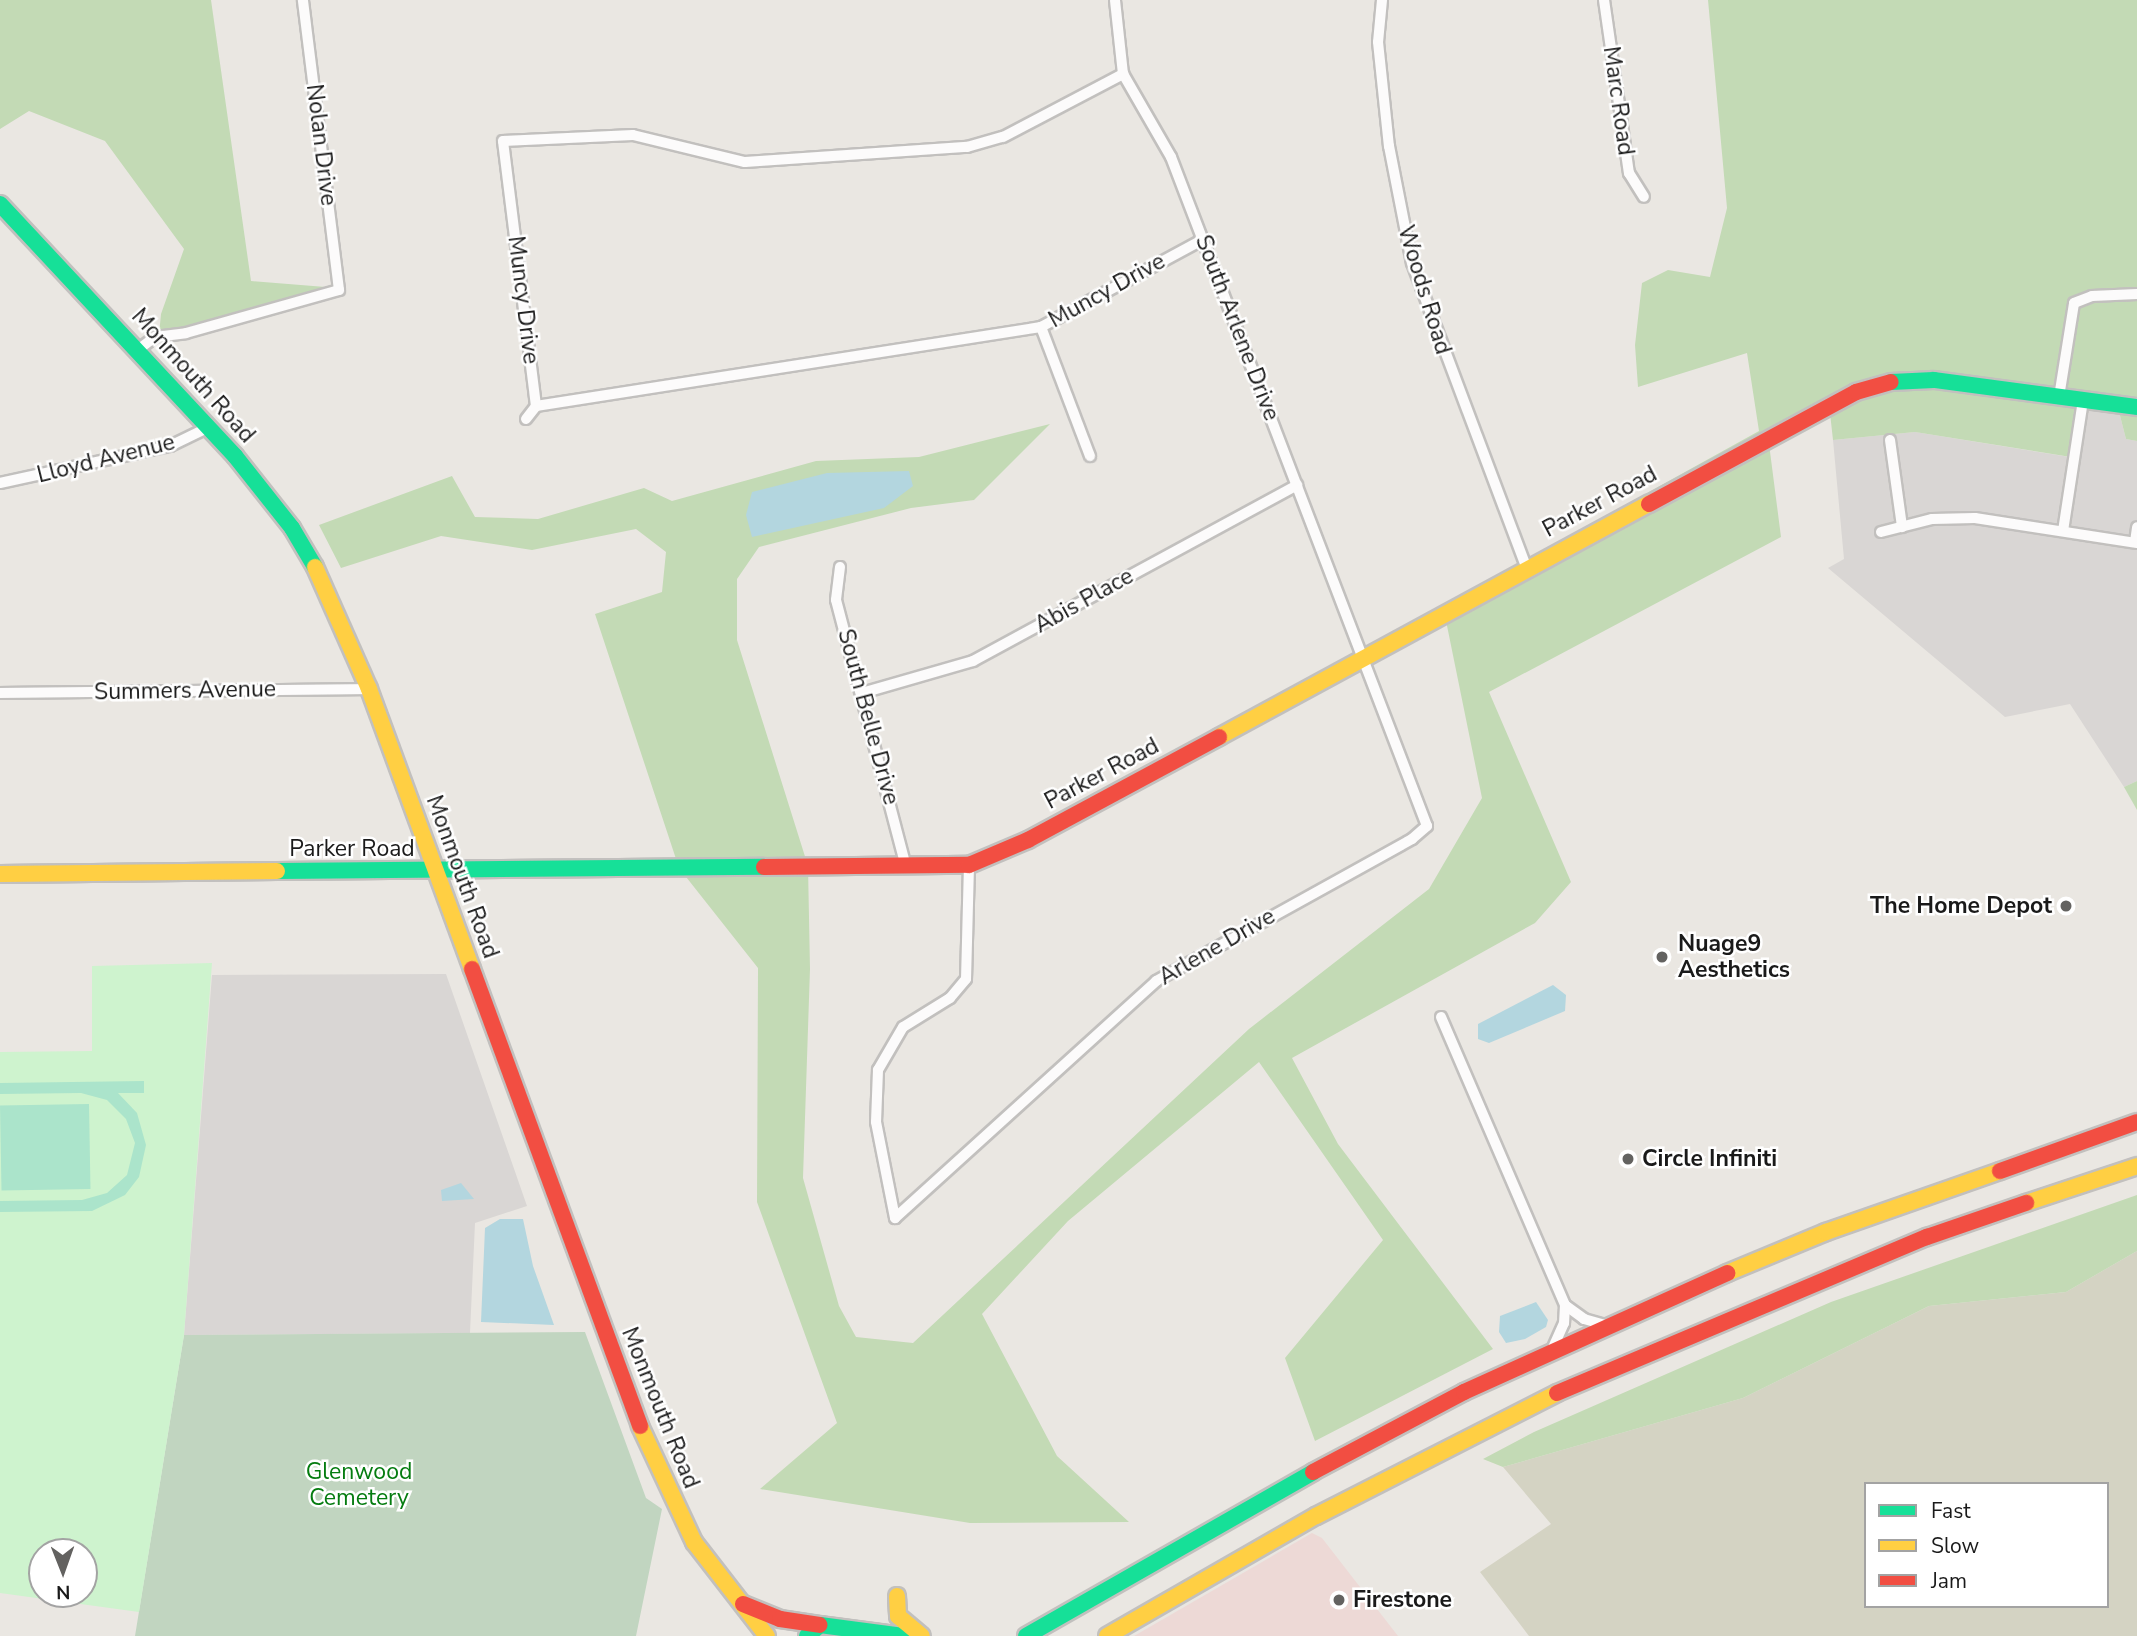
<!DOCTYPE html>
<style>
body{margin:0}
#map{position:relative;width:2137px;height:1636px;overflow:hidden;background:#eae7e2;font-family:"Nunito Sans",sans-serif}
div>[style]{position:absolute}
.residential>*{inset:0;background:#d9d6d4}
.commercial>*{inset:0;background:#edd9d6}
.construction>*{inset:0;background:#d4d3c3}
.forest>*{inset:0;background:#c3dab5}
.cemetery>*{inset:0;background:#c1d5c0}
.park>*{inset:0;background:#cef3ce}
.pitch>*{inset:0;background:#abe4cb;transform-origin:0 0}
.water>*{inset:0;background:#b3d6df}
.roads{filter:drop-shadow(2px 0 #c2c0be) drop-shadow(-2px 0 #c2c0be) drop-shadow(0 2px #c2c0be) drop-shadow(0 -2px #c2c0be)}
.street>*{height:10px;margin:-5px;padding:0 5px;transform-origin:5px;border-radius:5px;background:#fcfbfb}
.fast>*{height:16px;margin:-8px;padding:0 8px;transform-origin:8px;border-radius:8px;background:#16e098}
.slow>*{height:16px;margin:-8px;padding:0 8px;transform-origin:8px;border-radius:8px;background:#ffcf43}
.jam>*{height:16px;margin:-8px;padding:0 8px;transform-origin:8px;border-radius:8px;background:#f24e42}
.dots>*{width:19px;height:19px;translate:-50% -50%;box-sizing:border-box;border:4px solid #fff;border-radius:50%}
span{translate:-50% -50%;white-space:nowrap;text-align:center;line-height:1.15;-webkit-text-stroke:5px #fff;paint-order:stroke}
.street-label{font-size:23px;color:#1a1a1a}
.poi-label{font-size:23px;color:#1a1a1a;font-weight:700}
.right{translate:-100% -50%;text-align:right}
.left{translate:0 -50%;text-align:left}
.park-label{font-size:23px;color:#057c10}
.legend{position:absolute;left:1864px;top:1482px;width:245px;height:126px;box-sizing:border-box;background:#fff;border:2px solid #a3a3a3;margin:0;padding:9px 12px;list-style:none;font-size:21px;color:#1a1a1a}
.legend li{display:flex;align-items:center;gap:14px;height:35px}
.legend b{width:35px;border:2px solid #a3a3a3}
.north{position:absolute;left:28px;top:1538px;width:70px;height:70px;box-sizing:border-box;background:#fff;border:2px solid #a3a3a3;border-radius:50%;rotate:179deg;font-size:19px;font-weight:700;line-height:28px;text-align:center;color:#1a1a1a}
.north::after{content:'';display:block;margin:auto;width:24px;height:32px;background:#636260;clip-path:polygon(50% 0,100% 100%,50% 72%,0 100%)}
</style>
<div id="map">
<div class="residential">
<div style="clip-path:polygon(2085px 400px,2117px 404px,2126px 439px,2137px 441px,2137px 781px,2124px 787px,2070px 704px,2005px 717px,1828px 568px,1844px 559px,1833px 440px,1915px 432px,2076px 458px)"></div>
<div style="clip-path:polygon(446px 974px,527px 1206px,475px 1223px,470px 1333px,184px 1335px,212px 975px)"></div>
</div>
<div class="commercial">
<div style="clip-path:polygon(1312px 1533px,1322px 1538px,1398px 1636px,1134px 1636px)"></div>
</div>
<div class="construction">
<div style="clip-path:polygon(evenodd,2137px 1251px,2137px 1636px,1529px 1636px,1480px 1572px,1551px 1524px,1503px 1467px,1743px 1398px,1929px 1306px,2066px 1292px,2137px 1251px,1866px 1484px,2107px 1484px,2107px 1606px,1866px 1606px,1866px 1484px)"></div>
</div>
<div class="forest">
<div style="clip-path:polygon(0 0,211px 0,251px 281px,338px 288px,159px 335px,161px 314px,184px 249px,105px 141px,29px 111px,0 129px)"></div>
<div style="clip-path:polygon(1708px 0,2137px 0,2137px 441px,2126px 439px,2117px 404px,2085px 400px,2077px 458px,1915px 432px,1833px 440px,1829px 404px,1768px 436px,1781px 537px,1489px 692px,1571px 882px,1535px 923px,1292px 1058px,1338px 1144px,1493px 1349px,1315px 1441px,1285px 1358px,1383px 1240px,1259px 1062px,1068px 1221px,982px 1314px,1057px 1456px,1129px 1522px,970px 1523px,760px 1489px,837px 1423px,757px 1202px,758px 968px,679px 868px,595px 614px,662px 592px,666px 552px,636px 529px,532px 550px,441px 536px,341px 568px,319px 525px,452px 476px,475px 517px,538px 519px,644px 488px,672px 501px,816px 461px,919px 457px,1050px 424px,974px 500px,911px 508px,759px 547px,737px 579px,737px 640px,808px 866px,810px 969px,803px 1178px,839px 1306px,856px 1337px,913px 1343px,1249px 1029px,1429px 889px,1482px 798px,1443px 606px,1759px 431px,1747px 353px,1638px 387px,1635px 345px,1642px 283px,1668px 270px,1710px 277px,1727px 208px)"></div>
<div style="clip-path:polygon(2137px 781px,2137px 810px,2124px 787px)"></div>
<div style="clip-path:polygon(2137px 1195px,2137px 1251px,2066px 1292px,1929px 1306px,1743px 1398px,1503px 1467px,1483px 1459px,1534px 1432px,1831px 1302px)"></div>
</div>
<div class="cemetery">
<div style="clip-path:polygon(585px 1332px,646px 1498px,662px 1509px,636px 1636px,135px 1636px,184px 1335px)"></div>
</div>
<div class="park">
<div style="clip-path:polygon(evenodd,212px 963px,184px 1335px,139px 1612px,0 1593px,0 1052px,92px 1051px,92px 966px,212px 963px,42px 1552px,84px 1552px,84px 1594px,42px 1594px,42px 1552px)"></div>
</div>
<div class="pitch">
<div style="clip-path:polygon(144px 1081px,144px 1093px,118px 1093px,137px 1113px,146px 1145px,139px 1177px,125px 1195px,92px 1211px,0 1212px,0 1201px,82px 1200px,107px 1193px,127px 1175px,135px 1143px,126px 1119px,107px 1100px,81px 1093px,0 1094px,0 1083px)"></div>
<div style="left:89px;top:1104px;width:85px;height:89px;rotate:89deg"></div>
</div>
<div class="water">
<div style="clip-path:polygon(909px 471px,913px 486px,884px 508px,752px 537px,746px 515px,752px 492px,827px 473px)"></div>
<div style="clip-path:polygon(1553px 985px,1566px 995px,1565px 1011px,1489px 1043px,1478px 1039px,1478px 1024px)"></div>
<div style="clip-path:polygon(461px 1183px,474px 1199px,442px 1201px,441px 1190px)"></div>
<div style="clip-path:polygon(500px 1219px,523px 1219px,533px 1266px,554px 1325px,481px 1322px,485px 1228px)"></div>
<div style="clip-path:polygon(1536px 1302px,1548px 1320px,1546px 1327px,1525px 1339px,1506px 1343px,1499px 1332px,1500px 1316px)"></div>
</div>
<div class="roads">
<div class="street">
<div style="left:1382px;top:0;width:42px;rotate:95.4deg"></div>
<div style="left:1378px;top:42px;width:105px;rotate:84deg"></div>
<div style="left:1389px;top:146px;width:119px;rotate:78.9deg"></div>
<div style="left:1412px;top:263px;width:325px;rotate:69.4deg"></div>
<div style="left:1604px;top:0;width:175px;rotate:81.8deg"></div>
<div style="left:1629px;top:173px;width:28px;rotate:58deg"></div>
<div style="left:503px;top:141px;width:130px;rotate:-2.6deg"></div>
<div style="left:633px;top:135px;width:115px;rotate:13.6deg"></div>
<div style="left:745px;top:162px;width:223px;rotate:-3.9deg"></div>
<div style="left:967px;top:147px;width:37px;rotate:-16deg"></div>
<div style="left:1003px;top:137px;width:136px;rotate:-27.7deg"></div>
<div style="left:503px;top:141px;width:267px;rotate:82.9deg"></div>
<div style="left:1041px;top:327px;width:138px;rotate:69.2deg"></div>
<div style="left:139px;top:349px;width:20px;rotate:-37deg"></div>
<div style="left:155px;top:337px;width:31px;rotate:-7deg"></div>
<div style="left:186px;top:333px;width:159px;rotate:-15.7deg"></div>
<div style="left:339px;top:290px;width:292px;rotate:-97.1deg"></div>
<div style="left:2059px;top:397px;width:95px;rotate:-80.9deg"></div>
<div style="left:2074px;top:303px;width:19px;rotate:-21deg"></div>
<div style="left:2092px;top:296px;width:45px;rotate:-2.5deg"></div>
<div style="left:536px;top:406px;width:511px;rotate:-8.89deg"></div>
<div style="left:1041px;top:327px;width:183px;rotate:-28.4deg"></div>
<div style="left:526px;top:419px;width:16px;rotate:-52deg"></div>
<div style="left:1890px;top:440px;width:88px;rotate:82.1deg"></div>
<div style="left:0;top:483px;width:174px;rotate:-12.3deg"></div>
<div style="left:170px;top:446px;width:43px;rotate:-26deg"></div>
<div style="left:2063px;top:531px;width:133px;rotate:-81.3deg"></div>
<div style="left:1881px;top:532px;width:53px;rotate:-14.3deg"></div>
<div style="left:1932px;top:519px;width:43px;rotate:-1.3deg"></div>
<div style="left:1975px;top:518px;width:164px;rotate:8.8deg"></div>
<div style="left:2135px;top:542px;width:15px;rotate:-82deg"></div>
<div style="left:840px;top:567px;width:33px;rotate:97deg"></div>
<div style="left:836px;top:600px;width:275px;rotate:75.3deg"></div>
<div style="left:0;top:693px;width:369px;rotate:-0.6deg"></div>
<div style="left:862px;top:693px;width:116px;rotate:-16.1deg"></div>
<div style="left:973px;top:661px;width:369px;rotate:-28.5deg"></div>
<div style="left:969px;top:865px;width:114px;rotate:91.5deg"></div>
<div style="left:966px;top:979px;width:25px;rotate:130deg"></div>
<div style="left:950px;top:998px;width:55px;rotate:148.3deg"></div>
<div style="left:903px;top:1027px;width:50px;rotate:120.2deg"></div>
<div style="left:878px;top:1070px;width:52px;rotate:92.2deg"></div>
<div style="left:876px;top:1122px;width:98px;rotate:78.8deg"></div>
<div style="left:895px;top:1218px;width:353px;rotate:-42.2deg"></div>
<div style="left:1156px;top:981px;width:293px;rotate:-29deg"></div>
<div style="left:1412px;top:839px;width:20px;rotate:-41deg"></div>
<div style="left:1427px;top:826px;width:716px;rotate:-110.94deg"></div>
<div style="left:1171px;top:157px;width:96px;rotate:-120deg"></div>
<div style="left:1123px;top:74px;width:74px;rotate:-96.2deg"></div>
<div style="left:1441px;top:1017px;width:314px;rotate:66.7deg"></div>
<div style="left:1565px;top:1305px;width:18px;rotate:93deg"></div>
<div style="left:1564px;top:1323px;width:30px;rotate:114deg"></div>
<div style="left:1565px;top:1305px;width:24px;rotate:36deg"></div>
<div style="left:1584px;top:1319px;width:22px;rotate:16deg"></div>
</div>
<div class="fast">
<div style="left:0;top:204px;width:345px;rotate:47deg"></div>
<div style="left:235px;top:456px;width:92px;rotate:51.6deg"></div>
<div style="left:292px;top:528px;width:45px;rotate:59.5deg"></div>
<div style="left:1891px;top:382px;width:43px;rotate:-2.7deg"></div>
<div style="left:1934px;top:380px;width:205px;rotate:7.6deg"></div>
<div style="left:277px;top:871px;width:487px;rotate:-0.5deg"></div>
<div style="left:807px;top:1636px;width:17px;rotate:-40deg"></div>
<div style="left:820px;top:1625px;width:84px;rotate:7.5deg"></div>
<div style="left:1026px;top:1636px;width:331px;rotate:-29.7deg"></div>
</div>
<div class="slow">
<div style="left:315px;top:567px;width:133px;rotate:66.1deg"></div>
<div style="left:369px;top:689px;width:298px;rotate:69.8deg"></div>
<div style="left:1219px;top:737px;width:489px;rotate:-28.5deg"></div>
<div style="left:0;top:874px;width:277px;rotate:-0.6deg"></div>
<div style="left:2026px;top:1203px;width:117px;rotate:-18.4deg"></div>
<div style="left:1727px;top:1273px;width:107px;rotate:-22.5deg"></div>
<div style="left:1826px;top:1232px;width:184px;rotate:-19.3deg"></div>
<div style="left:640px;top:1426px;width:128px;rotate:65deg"></div>
<div style="left:694px;top:1542px;width:119px;rotate:52.2deg"></div>
<div style="left:897px;top:1596px;width:20px;rotate:87deg"></div>
<div style="left:898px;top:1616px;width:31px;rotate:40deg"></div>
<div style="left:1107px;top:1636px;width:241px;rotate:-29.9deg"></div>
<div style="left:1316px;top:1516px;width:271px;rotate:-27deg"></div>
</div>
<div class="jam">
<div style="left:1649px;top:504px;width:235px;rotate:-28.4deg"></div>
<div style="left:1856px;top:392px;width:36px;rotate:-16deg"></div>
<div style="left:764px;top:867px;width:205px;rotate:-0.6deg"></div>
<div style="left:969px;top:865px;width:64px;rotate:-23deg"></div>
<div style="left:1028px;top:840px;width:217px;rotate:-28.3deg"></div>
<div style="left:472px;top:969px;width:487px;rotate:69.8deg"></div>
<div style="left:2000px;top:1171px;width:145px;rotate:-19.7deg"></div>
<div style="left:1557px;top:1393px;width:402px;rotate:-22.9deg"></div>
<div style="left:1927px;top:1237px;width:105px;rotate:-19deg"></div>
<div style="left:1313px;top:1472px;width:171px;rotate:-27.9deg"></div>
<div style="left:1464px;top:1392px;width:289px;rotate:-24.3deg"></div>
<div style="left:743px;top:1604px;width:40px;rotate:22deg"></div>
<div style="left:780px;top:1619px;width:40px;rotate:8.5deg"></div>
</div>
</div>
<div class="dots">
<div style="left:2066px;top:906px;background:#636260"></div>
<div style="left:1662px;top:957px;background:#636260"></div>
<div style="left:1628px;top:1159px;background:#636260"></div>
<div style="left:1339px;top:1600px;background:#636260"></div>
</div>
<div class="street-label">
<span style="left:1618px;top:101px;rotate:82deg">Marc Road</span>
<span style="left:321px;top:145px;rotate:83deg">Nolan Drive</span>
<span style="left:1424px;top:290px;rotate:73deg">Woods Road</span>
<span style="left:1107px;top:291px;rotate:-29deg">Muncy Drive</span>
<span style="left:523px;top:300px;rotate:83deg">Muncy Drive</span>
<span style="left:1237px;top:328px;rotate:69deg">South Arlene Drive</span>
<span style="left:193px;top:376px;rotate:48deg">Monmouth Road</span>
<span style="left:106px;top:459px;rotate:-14deg">Lloyd Avenue</span>
<span style="left:1600px;top:502px;rotate:-28deg">Parker Road</span>
<span style="left:1084px;top:601px;rotate:-29deg">Abis Place</span>
<span style="left:185px;top:691px;rotate:-1deg">Summers Avenue</span>
<span style="left:868px;top:717px;rotate:75deg">South Belle Drive</span>
<span style="left:1102px;top:774px;rotate:-28deg">Parker Road</span>
<span style="left:352px;top:849px">Parker Road</span>
<span style="left:462px;top:877px;rotate:70deg">Monmouth Road</span>
<span style="left:1217px;top:947px;rotate:-30deg">Arlene Drive</span>
<span style="left:660px;top:1408px;rotate:68deg">Monmouth Road</span>
</div>
<div class="poi-label">
<span class="right" style="left:2052px;top:906px">The Home Depot</span>
<span class="left" style="left:1678px;top:957px">Nuage9<br>Aesthetics</span>
<span class="left" style="left:1642px;top:1159px">Circle Infiniti</span>
<span class="left" style="left:1353px;top:1600px">Firestone</span>
</div>
<div class="park-label">
<span style="left:359px;top:1485px">Glenwood<br>Cemetery</span>
</div>
<ul class="legend">
<li><b style="height:9px;background:#16e098"></b>Fast</li>
<li><b style="height:9px;background:#ffcf43"></b>Slow</li>
<li><b style="height:9px;background:#f24e42"></b>Jam</li>
</ul>
<div class="north">N</div>
</div>
